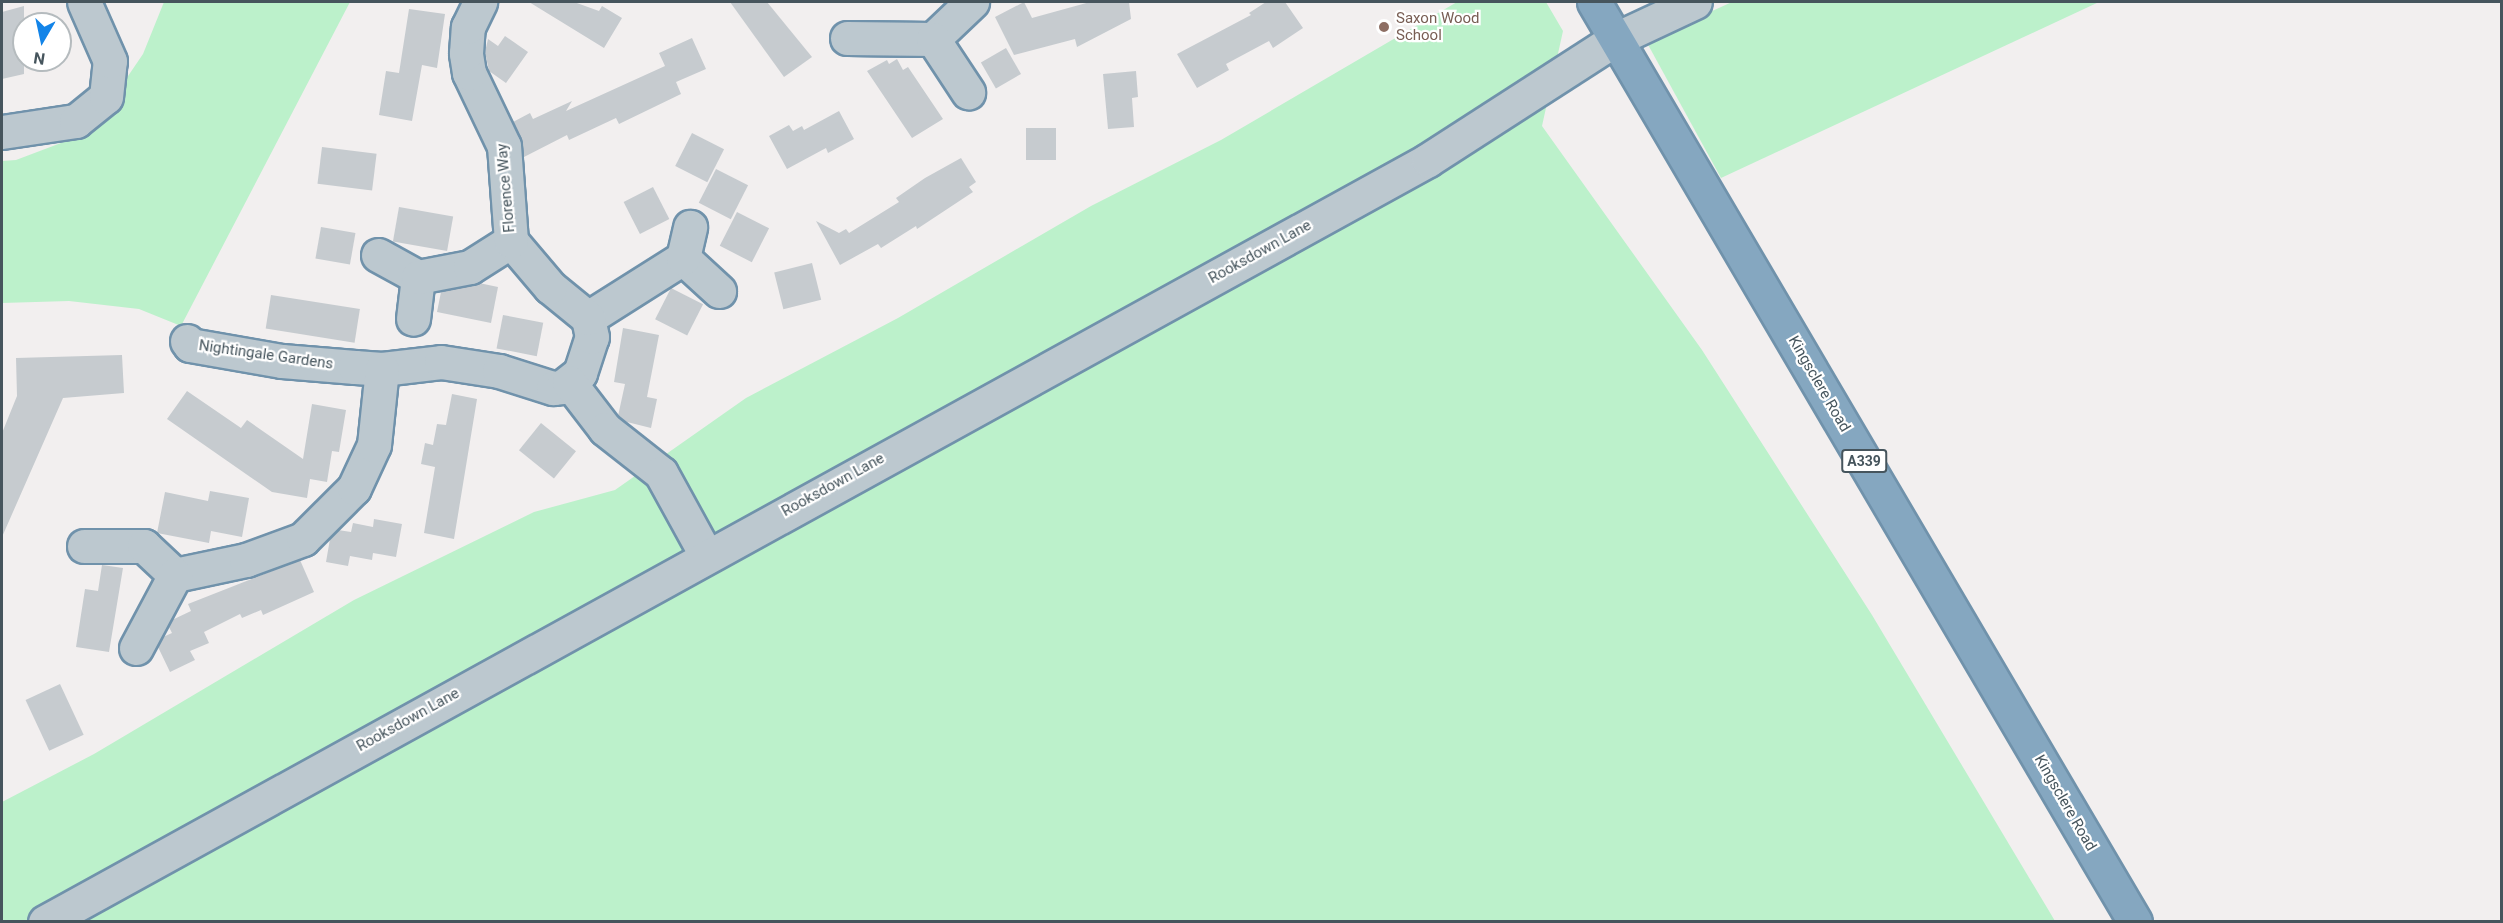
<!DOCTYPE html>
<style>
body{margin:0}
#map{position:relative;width:2503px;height:923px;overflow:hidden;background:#f2efef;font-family:Roboto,sans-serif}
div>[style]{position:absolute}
.green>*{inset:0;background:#bcf1cb}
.building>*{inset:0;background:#c6cbcf;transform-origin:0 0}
.roads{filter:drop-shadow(2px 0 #7092ab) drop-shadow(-2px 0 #7092ab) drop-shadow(0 2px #7092ab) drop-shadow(0 -2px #7092ab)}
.minor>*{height:33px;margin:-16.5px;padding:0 16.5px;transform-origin:16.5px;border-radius:16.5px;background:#bcc8cf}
.highway>*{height:33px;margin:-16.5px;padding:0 16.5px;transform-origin:16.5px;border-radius:16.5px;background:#85a7c0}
.dots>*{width:16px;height:16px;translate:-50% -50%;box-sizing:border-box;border:3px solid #fff;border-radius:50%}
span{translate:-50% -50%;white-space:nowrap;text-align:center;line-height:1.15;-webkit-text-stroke:4.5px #fff;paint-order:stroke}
.shield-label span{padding:2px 4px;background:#fff;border:2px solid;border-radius:4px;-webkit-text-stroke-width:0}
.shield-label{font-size:14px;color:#46555d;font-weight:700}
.education-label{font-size:15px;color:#785e54}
.left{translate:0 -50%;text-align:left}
.street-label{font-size:15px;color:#46555d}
.frame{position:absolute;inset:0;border:3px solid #46555d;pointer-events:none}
.north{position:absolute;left:12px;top:12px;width:60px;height:60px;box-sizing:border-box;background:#fff;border:2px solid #b5bbbe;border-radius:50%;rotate:189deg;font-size:16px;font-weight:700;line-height:24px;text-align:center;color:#46555d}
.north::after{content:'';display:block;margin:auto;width:21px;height:27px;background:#1384e8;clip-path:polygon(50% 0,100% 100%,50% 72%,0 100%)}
</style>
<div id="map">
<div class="green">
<div style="clip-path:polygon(164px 2px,350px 2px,181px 326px,139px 309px,69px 301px,2px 303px,2px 161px,16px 160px,90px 132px,143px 54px)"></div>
<div style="clip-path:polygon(1457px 2px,1546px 2px,1563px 31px,1542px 126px,1702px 350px,1872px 615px,2055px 921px,2px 922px,2px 802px,94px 754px,354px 600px,534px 512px,615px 490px,746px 398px,898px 318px,1091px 206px,1221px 140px)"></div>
<div style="clip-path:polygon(1732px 2px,2099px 2px,1721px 178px,1646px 41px)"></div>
</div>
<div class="building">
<div style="clip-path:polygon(529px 2px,574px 2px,599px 11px,602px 6px,622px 18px,604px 48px)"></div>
<div style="clip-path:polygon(730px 2px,767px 2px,812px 57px,784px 77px)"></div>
<div style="clip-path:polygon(1024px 2px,1032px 18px,1090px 2px,1129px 2px,1131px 19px,1077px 47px,1075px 39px,1014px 55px,995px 17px)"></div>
<div style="clip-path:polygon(1266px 2px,1285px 2px,1303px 28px,1273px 48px,1269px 41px,1226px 64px,1229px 70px,1197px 88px,1177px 54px,1251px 15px,1249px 13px)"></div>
<div style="clip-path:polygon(24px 6px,24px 74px,2px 79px,2px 12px)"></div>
<div style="clip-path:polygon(409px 9px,445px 14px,437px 68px,422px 65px,412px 121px,379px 115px,386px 71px,399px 73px)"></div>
<div style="clip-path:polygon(505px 36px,528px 52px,506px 83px,489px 71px,485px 52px,488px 39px,498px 46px)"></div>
<div style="clip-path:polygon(692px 38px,706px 69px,676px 82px,681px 94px,619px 124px,616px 118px,569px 140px,567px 135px,524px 157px,513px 122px,530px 113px,533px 119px,572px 101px,566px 111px,665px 66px,659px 53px)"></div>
<div style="left:1006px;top:48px;width:30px;height:29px;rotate:60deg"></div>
<div style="clip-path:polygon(897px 59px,903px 70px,908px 67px,943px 119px,912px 138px,867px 71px,887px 60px,889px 64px)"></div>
<div style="clip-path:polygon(1136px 71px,1138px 97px,1132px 98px,1134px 127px,1108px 129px,1103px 74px)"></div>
<div style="clip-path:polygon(839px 111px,854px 139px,828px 153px,826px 148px,787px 169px,769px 136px,789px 125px,793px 131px,802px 126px,804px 130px)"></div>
<div style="left:1026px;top:128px;width:30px;height:32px"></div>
<div style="left:692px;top:133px;width:36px;height:37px;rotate:27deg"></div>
<div style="left:322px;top:147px;width:55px;height:37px;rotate:7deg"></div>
<div style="clip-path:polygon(961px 158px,976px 182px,969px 187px,973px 192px,917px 229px,916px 226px,881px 248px,878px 244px,840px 265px,816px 221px,839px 233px,846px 229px,849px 233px,899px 202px,896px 198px,925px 178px)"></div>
<div style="left:716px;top:169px;width:36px;height:38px;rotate:27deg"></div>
<div style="left:653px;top:187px;width:36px;height:33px;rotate:63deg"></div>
<div style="left:399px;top:207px;width:55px;height:35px;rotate:10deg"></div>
<div style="left:737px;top:212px;width:36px;height:38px;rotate:27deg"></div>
<div style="left:321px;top:227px;width:35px;height:32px;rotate:10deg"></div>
<div style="left:812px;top:263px;width:38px;height:39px;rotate:76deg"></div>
<div style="clip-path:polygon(479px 283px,498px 287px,491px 323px,437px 312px,441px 292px)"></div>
<div style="left:671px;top:288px;width:36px;height:35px;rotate:27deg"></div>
<div style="left:271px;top:295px;width:90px;height:34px;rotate:9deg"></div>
<div style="left:503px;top:315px;width:41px;height:34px;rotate:11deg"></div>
<div style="clip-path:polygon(623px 328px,659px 335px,647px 397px,657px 399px,651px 428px,627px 422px,618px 416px,625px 384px,614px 382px)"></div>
<div style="clip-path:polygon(122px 355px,124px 393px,63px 398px,2px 537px,2px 433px,17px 396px,16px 358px)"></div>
<div style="clip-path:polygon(187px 391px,241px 428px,247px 420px,303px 459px,312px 404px,346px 410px,339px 452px,332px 451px,327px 482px,310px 479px,307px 498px,272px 492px,167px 419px)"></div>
<div style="clip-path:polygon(452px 394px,477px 399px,454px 539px,424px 533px,435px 467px,421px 464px,425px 443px,433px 445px,437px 424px,446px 425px)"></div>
<div style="left:541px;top:423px;width:45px;height:35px;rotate:39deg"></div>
<div style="clip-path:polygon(210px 491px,249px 498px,242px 537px,211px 531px,209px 543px,157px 533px,165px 492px,208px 501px)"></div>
<div style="clip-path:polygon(374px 519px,402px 524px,396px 557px,373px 553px,372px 560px,350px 556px,348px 566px,326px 562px,330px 539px,338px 530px,351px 532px,353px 523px,373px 527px)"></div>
<div style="clip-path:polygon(300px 560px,314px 592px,263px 615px,261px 610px,242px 618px,240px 614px,204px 632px,209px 643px,190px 651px,195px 660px,170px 672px,158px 647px,163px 637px,172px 633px,169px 627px,172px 620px,191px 611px,188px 604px)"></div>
<div style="clip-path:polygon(102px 565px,123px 568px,109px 652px,76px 647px,85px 589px,98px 591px)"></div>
<div style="left:60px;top:684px;width:56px;height:38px;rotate:65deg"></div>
</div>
<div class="roads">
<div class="minor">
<div style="left:847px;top:38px;width:86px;rotate:0.7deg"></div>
<div style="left:933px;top:39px;width:54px;rotate:-43.5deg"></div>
<div style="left:933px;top:39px;width:64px;rotate:56.6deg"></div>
<div style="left:2px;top:132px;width:75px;rotate:-8.5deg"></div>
<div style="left:76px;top:121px;width:38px;rotate:-39deg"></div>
<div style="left:106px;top:97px;width:36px;rotate:-84deg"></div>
<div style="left:110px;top:61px;width:64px;rotate:-113.8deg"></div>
<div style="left:378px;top:255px;width:46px;rotate:28.8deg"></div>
<div style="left:418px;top:277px;width:42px;rotate:96.8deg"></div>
<div style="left:683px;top:258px;width:49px;rotate:42.5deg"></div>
<div style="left:418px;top:277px;width:53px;rotate:-10.9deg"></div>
<div style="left:470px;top:267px;width:49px;rotate:-32.4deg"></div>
<div style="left:588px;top:318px;width:112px;rotate:-32.3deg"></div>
<div style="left:683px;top:258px;width:32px;rotate:-77deg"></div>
<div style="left:187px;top:341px;width:5px;rotate:53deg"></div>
<div style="left:190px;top:345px;width:93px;rotate:9.9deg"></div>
<div style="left:282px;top:361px;width:73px;rotate:4.7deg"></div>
<div style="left:355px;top:367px;width:27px;rotate:4deg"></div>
<div style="left:382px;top:369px;width:59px;rotate:-6.8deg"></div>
<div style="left:441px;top:362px;width:59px;rotate:8.8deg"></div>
<div style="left:499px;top:371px;width:57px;rotate:17.5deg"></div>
<div style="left:553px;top:388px;width:9px;rotate:-6deg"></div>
<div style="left:562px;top:387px;width:23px;rotate:-38deg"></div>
<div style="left:580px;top:373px;width:38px;rotate:-72deg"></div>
<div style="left:592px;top:337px;width:19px;rotate:-102deg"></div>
<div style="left:588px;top:318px;width:49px;rotate:-140.8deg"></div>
<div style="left:550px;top:287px;width:60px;rotate:-130.3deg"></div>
<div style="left:511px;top:241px;width:95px;rotate:-94.2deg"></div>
<div style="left:504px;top:146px;width:81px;rotate:-115.6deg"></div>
<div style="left:469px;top:73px;width:20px;rotate:-99deg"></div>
<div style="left:466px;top:53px;width:26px;rotate:-86deg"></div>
<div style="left:468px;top:27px;width:28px;rotate:-64deg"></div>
<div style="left:569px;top:382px;width:59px;rotate:52.5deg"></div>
<div style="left:605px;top:429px;width:71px;rotate:38.2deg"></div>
<div style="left:661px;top:473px;width:94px;rotate:61.2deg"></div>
<div style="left:84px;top:546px;width:60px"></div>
<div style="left:144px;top:546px;width:42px;rotate:43.1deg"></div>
<div style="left:175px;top:575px;width:73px;rotate:-11.9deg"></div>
<div style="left:246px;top:560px;width:61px;rotate:-20.2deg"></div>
<div style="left:303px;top:539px;width:72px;rotate:-45deg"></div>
<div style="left:354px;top:488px;width:47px;rotate:-65.1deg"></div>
<div style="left:374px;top:445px;width:76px;rotate:-84deg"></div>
<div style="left:136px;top:648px;width:83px;rotate:-61.9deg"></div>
<div style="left:45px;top:922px;width:1579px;rotate:-28.85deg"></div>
<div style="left:1428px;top:160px;width:224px;rotate:-32.8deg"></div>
<div style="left:1616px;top:39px;width:87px;rotate:-25.1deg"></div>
</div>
<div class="highway">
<div style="left:1594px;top:2px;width:1067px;rotate:59.54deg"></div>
</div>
</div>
<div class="dots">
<div style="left:1384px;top:27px;background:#8d6e63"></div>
</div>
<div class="shield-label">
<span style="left:1864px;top:461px">A339</span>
</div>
<div class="education-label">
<span class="left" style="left:1396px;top:27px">Saxon Wood<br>School</span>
</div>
<div class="street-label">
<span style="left:506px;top:188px;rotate:-95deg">Florence Way</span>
<span style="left:1260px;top:252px;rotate:-29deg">Rooksdown Lane</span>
<span style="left:266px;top:355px;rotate:8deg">Nightingale Gardens</span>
<span style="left:1819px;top:384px;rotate:60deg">Kingsclere Road</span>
<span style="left:833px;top:485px;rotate:-29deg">Rooksdown Lane</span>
<span style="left:408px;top:720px;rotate:-29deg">Rooksdown Lane</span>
<span style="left:2065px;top:803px;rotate:60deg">Kingsclere Road</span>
</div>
<div class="frame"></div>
<div class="north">N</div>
</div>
